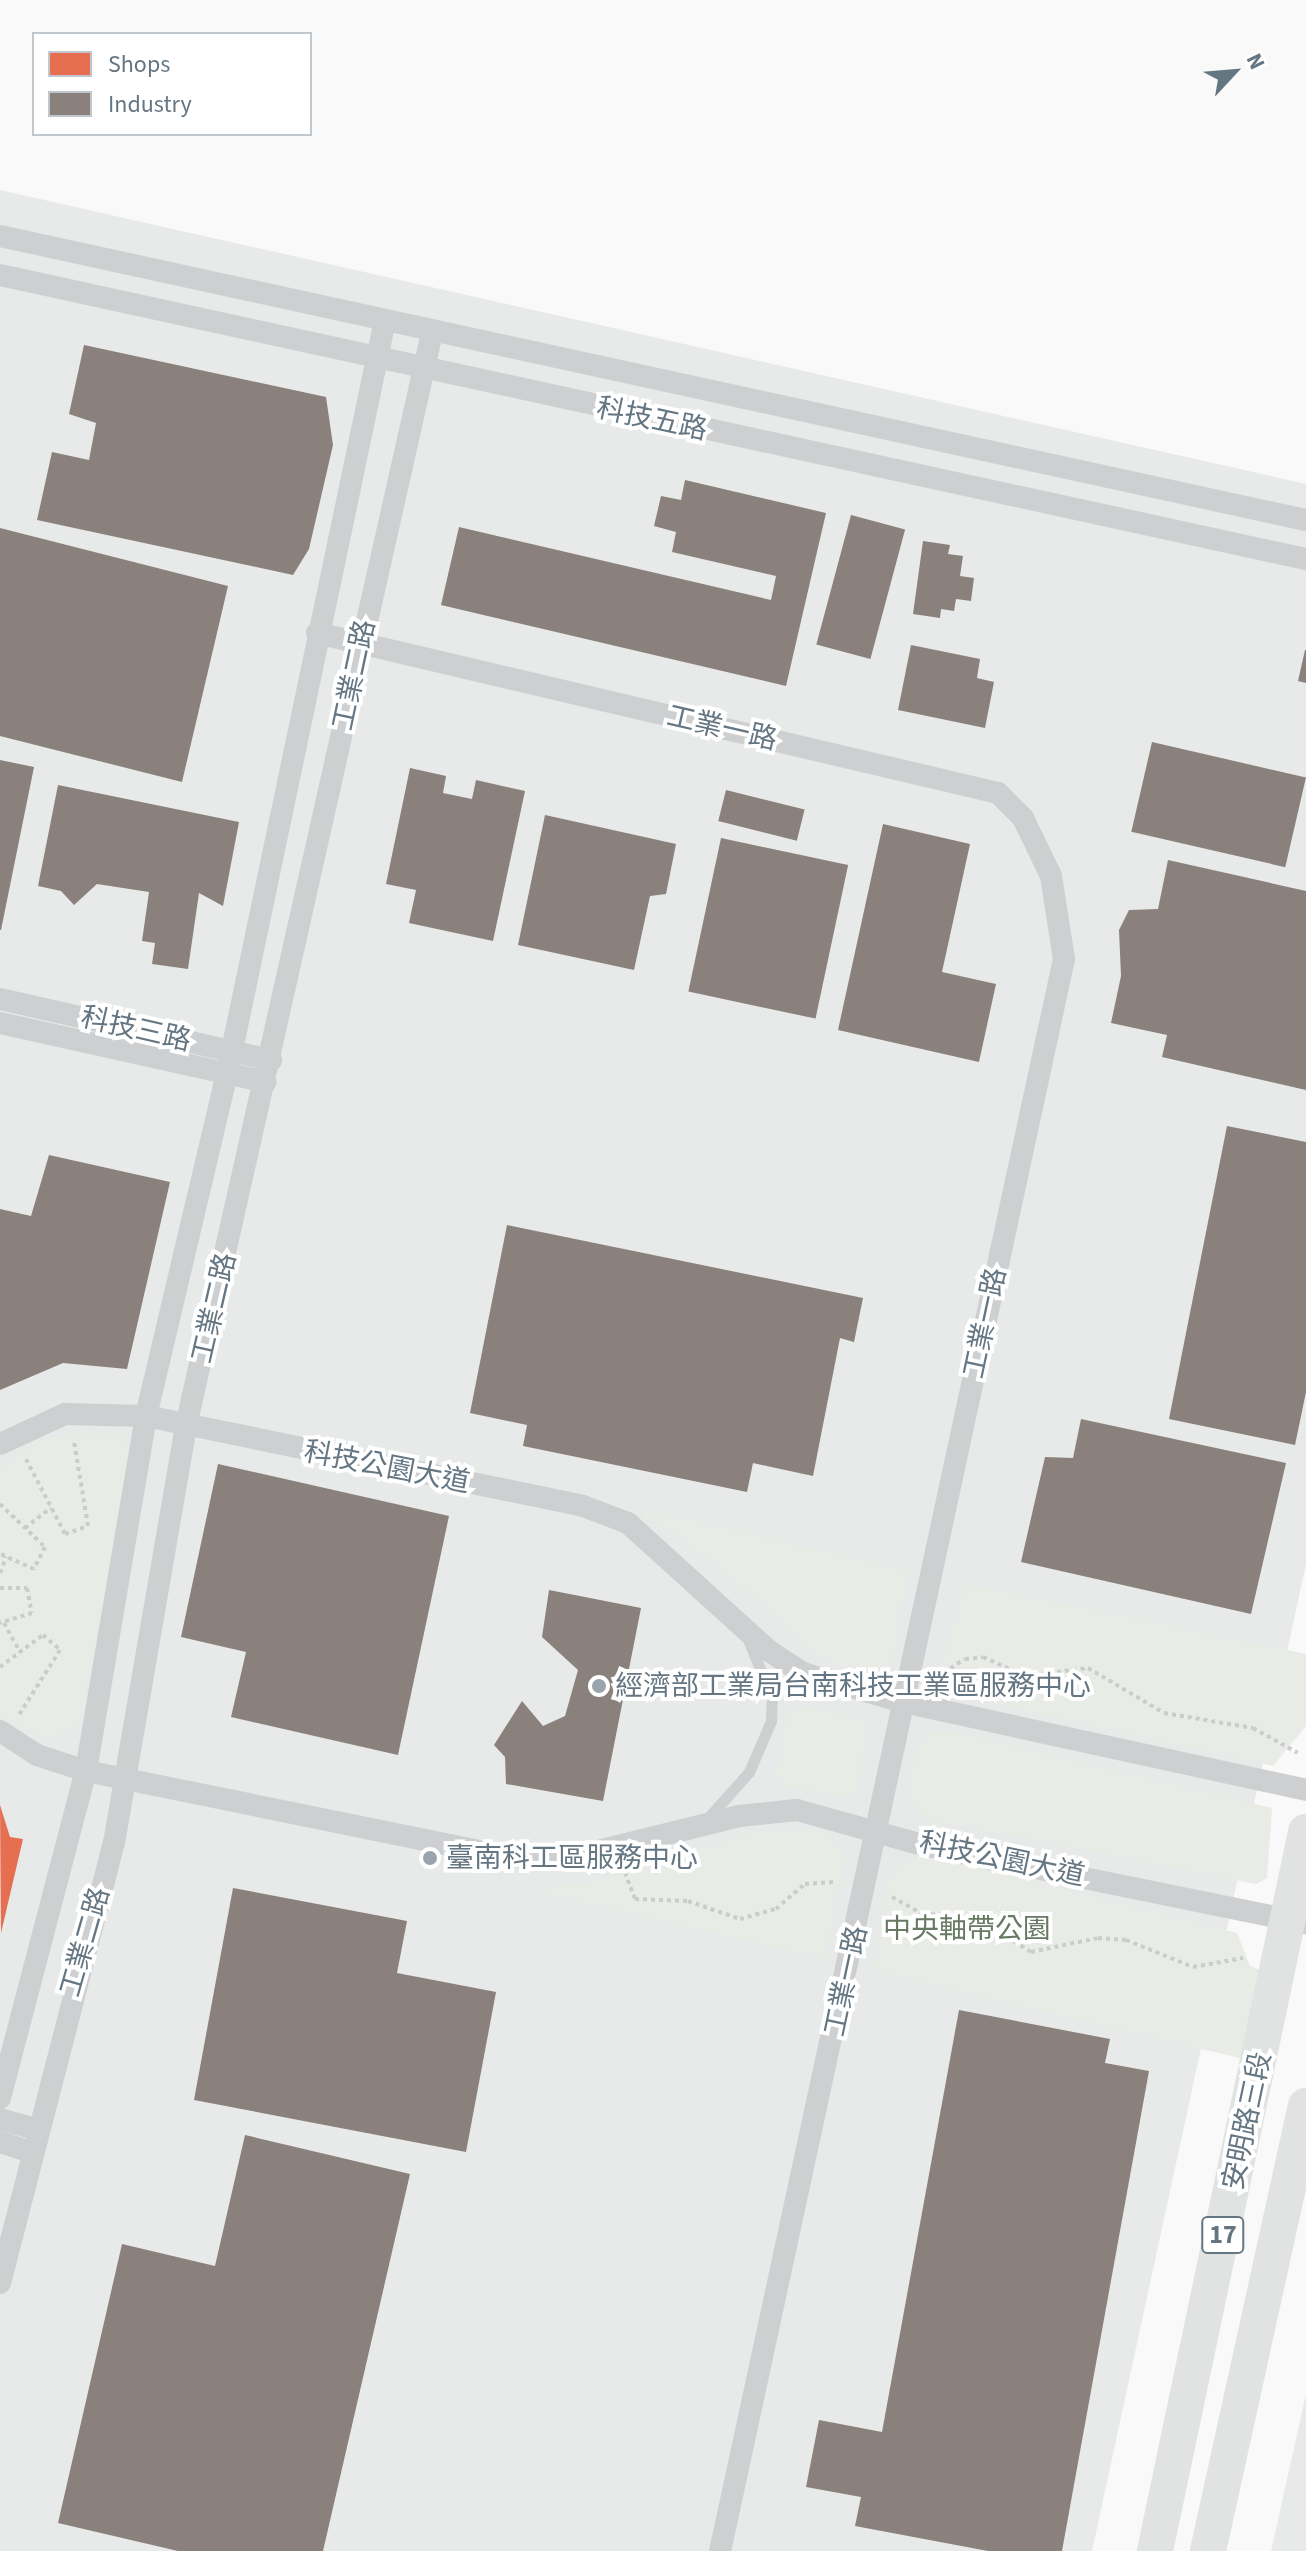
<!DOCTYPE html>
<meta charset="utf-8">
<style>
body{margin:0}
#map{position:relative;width:1306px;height:2551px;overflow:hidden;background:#f9f9f9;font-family:"Source Sans 3","Noto Sans TC",sans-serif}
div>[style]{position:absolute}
.built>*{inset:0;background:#e8e9e9}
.green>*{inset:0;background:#e8ebe6}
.shops>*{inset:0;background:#e76f51}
.industry>*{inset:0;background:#8a817c;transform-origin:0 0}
.path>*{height:4px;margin-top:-2px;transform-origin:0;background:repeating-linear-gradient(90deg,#cbcccd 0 4px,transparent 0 8px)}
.service>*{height:11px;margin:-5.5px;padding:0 5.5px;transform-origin:5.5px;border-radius:5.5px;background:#cecfd0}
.minor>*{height:22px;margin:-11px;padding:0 11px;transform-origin:11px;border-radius:11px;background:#cecfd0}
.primary>*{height:36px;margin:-18px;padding:0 18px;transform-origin:18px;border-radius:18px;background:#e1e2e2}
.dots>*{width:22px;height:22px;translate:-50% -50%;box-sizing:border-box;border:4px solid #fff;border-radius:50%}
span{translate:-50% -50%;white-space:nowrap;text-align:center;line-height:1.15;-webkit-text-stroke:8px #fff;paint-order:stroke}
.shield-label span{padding:2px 6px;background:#fff;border:2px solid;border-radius:6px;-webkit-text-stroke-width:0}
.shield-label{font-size:26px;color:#657683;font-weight:700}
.street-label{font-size:28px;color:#657683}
.poi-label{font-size:28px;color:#657683}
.left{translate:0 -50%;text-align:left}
.park-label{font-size:28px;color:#687a64}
.legend{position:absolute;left:32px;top:32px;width:280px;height:104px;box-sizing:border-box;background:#fff;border:2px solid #c1c8cd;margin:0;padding:10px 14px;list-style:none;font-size:24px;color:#657683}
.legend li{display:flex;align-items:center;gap:16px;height:40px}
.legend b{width:40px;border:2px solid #c1c8cd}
.north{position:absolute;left:1194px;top:32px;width:80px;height:80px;-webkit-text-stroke:6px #fff;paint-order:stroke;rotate:64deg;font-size:22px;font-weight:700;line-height:32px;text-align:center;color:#657683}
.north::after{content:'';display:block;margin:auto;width:28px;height:36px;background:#657683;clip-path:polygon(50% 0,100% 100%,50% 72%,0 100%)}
</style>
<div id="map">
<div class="built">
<div style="clip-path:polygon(0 190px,1306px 484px,1306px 1564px,1092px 2551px,0 2551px)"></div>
<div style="clip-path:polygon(1306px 2394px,1306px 2551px,1271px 2551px)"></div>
</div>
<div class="green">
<div style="clip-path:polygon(70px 1433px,122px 1434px,134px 1465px,78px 1725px,44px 1739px,0 1712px,0 1470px,38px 1441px)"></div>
<div style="clip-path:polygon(634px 1507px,908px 1571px,893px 1656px,885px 1667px,858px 1676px,816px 1653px,716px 1562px)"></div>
<div style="clip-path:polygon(966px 1584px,1306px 1654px,1306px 1726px,1273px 1766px,963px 1697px,945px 1687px,941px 1666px)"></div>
<div style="clip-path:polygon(802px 1707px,869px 1721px,855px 1799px,785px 1786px,776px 1772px,788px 1716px)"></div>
<div style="clip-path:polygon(944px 1730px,1272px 1808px,1267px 1878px,1256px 1884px,927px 1819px,912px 1803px,913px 1765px,927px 1732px)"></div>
<div style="clip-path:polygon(820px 1829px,845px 1857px,824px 1959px,521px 1887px,589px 1883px,763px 1830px)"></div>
<div style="clip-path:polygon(923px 1854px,1237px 1933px,1250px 1966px,1262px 1971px,1244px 2059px,872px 1970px,889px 1878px)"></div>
</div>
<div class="shops">
<div style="clip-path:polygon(0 1805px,10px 1837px,23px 1839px,1px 1933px)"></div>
</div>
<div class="industry">
<div style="clip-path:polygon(84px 345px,326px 397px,333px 445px,309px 549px,293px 575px,37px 520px,52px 452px,89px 460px,96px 423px,69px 414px)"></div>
<div style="clip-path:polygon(685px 480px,826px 513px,786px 686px,441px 605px,459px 527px,771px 600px,776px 576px,672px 552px,676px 532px,654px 526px,661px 496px,681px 500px)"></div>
<div style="left:851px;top:515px;width:56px;height:134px;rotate:15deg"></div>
<div style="clip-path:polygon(0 528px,228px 586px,182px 782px,0 736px)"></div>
<div style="clip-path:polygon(923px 541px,950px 545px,948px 554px,963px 556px,960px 576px,974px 578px,971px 601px,956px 599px,954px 611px,941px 609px,940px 618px,913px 614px)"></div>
<div style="clip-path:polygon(911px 645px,980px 659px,977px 678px,994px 682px,985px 728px,898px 710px)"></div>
<div style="clip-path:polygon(1305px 650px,1306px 650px,1306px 683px,1298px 681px)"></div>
<div style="left:1152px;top:742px;width:158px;height:92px;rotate:13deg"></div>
<div style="clip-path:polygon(0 760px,34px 767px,1px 930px,0 930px)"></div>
<div style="clip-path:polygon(410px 768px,446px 776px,443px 793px,472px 799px,476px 780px,525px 791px,493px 941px,409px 923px,416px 890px,386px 884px)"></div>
<div style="clip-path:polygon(58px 785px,239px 822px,223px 906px,199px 893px,188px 969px,152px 964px,155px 943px,142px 941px,149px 892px,97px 884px,74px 905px,61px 891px,38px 886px)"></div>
<div style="left:726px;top:790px;width:81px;height:32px;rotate:14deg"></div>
<div style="clip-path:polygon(545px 815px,676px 844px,666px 894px,650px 896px,634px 970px,518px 945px)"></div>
<div style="clip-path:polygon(883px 824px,970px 844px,942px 972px,996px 984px,979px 1062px,838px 1030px)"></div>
<div style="left:721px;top:838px;width:130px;height:157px;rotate:12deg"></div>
<div style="clip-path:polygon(1168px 860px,1306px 891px,1306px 1090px,1162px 1057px,1167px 1035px,1111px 1023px,1121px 976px,1119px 930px,1129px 910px,1158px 909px)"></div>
<div style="clip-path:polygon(1227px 1126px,1306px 1142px,1306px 1392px,1295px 1445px,1169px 1419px)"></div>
<div style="clip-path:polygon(49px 1155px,170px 1182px,127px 1369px,63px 1363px,0 1390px,0 1209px,31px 1216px)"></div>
<div style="clip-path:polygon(507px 1225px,863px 1298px,854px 1342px,840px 1338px,813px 1476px,753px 1463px,747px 1492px,523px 1446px,527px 1425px,470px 1413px)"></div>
<div style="clip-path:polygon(1081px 1419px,1286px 1463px,1251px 1614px,1021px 1562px,1045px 1457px,1073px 1458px)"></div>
<div style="clip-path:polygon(218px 1464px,449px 1516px,398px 1755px,231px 1717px,246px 1652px,181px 1637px)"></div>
<div style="clip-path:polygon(549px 1590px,641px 1608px,603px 1801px,506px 1784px,505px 1757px,494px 1745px,522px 1701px,543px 1726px,565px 1716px,578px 1670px,542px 1637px)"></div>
<div style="clip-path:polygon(233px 1888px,407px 1921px,397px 1973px,496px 1992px,466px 2152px,194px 2100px)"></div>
<div style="clip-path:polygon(959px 2010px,1110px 2039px,1105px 2063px,1149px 2071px,1062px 2551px,988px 2551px,855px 2526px,861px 2497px,806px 2487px,819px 2420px,882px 2432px)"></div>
<div style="clip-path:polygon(245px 2135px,410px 2174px,323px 2551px,178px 2551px,58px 2523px,122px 2244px,215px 2266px)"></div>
</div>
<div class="path">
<div style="left:26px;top:1459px;width:85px;rotate:62.5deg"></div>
<div style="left:65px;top:1534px;width:24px;rotate:-19deg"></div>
<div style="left:88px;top:1526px;width:86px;rotate:-99.4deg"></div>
<div style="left:0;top:1504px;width:62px;rotate:43.7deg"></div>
<div style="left:45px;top:1547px;width:25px;rotate:117deg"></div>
<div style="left:34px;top:1569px;width:37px;rotate:-156deg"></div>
<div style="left:25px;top:1528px;width:33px;rotate:-38deg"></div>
<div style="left:0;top:1573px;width:17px;rotate:-69deg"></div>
<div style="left:0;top:1588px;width:27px"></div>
<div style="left:27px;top:1588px;width:25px;rotate:79deg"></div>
<div style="left:32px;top:1613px;width:34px;rotate:163deg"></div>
<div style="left:4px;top:1623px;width:33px;rotate:61deg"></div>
<div style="left:0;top:1667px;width:54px;rotate:-36.7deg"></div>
<div style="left:43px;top:1635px;width:23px;rotate:41deg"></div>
<div style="left:60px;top:1650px;width:80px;rotate:122.3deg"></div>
<div style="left:937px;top:1677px;width:33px;rotate:-33deg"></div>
<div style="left:965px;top:1659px;width:18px;rotate:-6deg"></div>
<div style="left:983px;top:1657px;width:46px;rotate:24.3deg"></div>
<div style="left:1025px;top:1676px;width:64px;rotate:-7.2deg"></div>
<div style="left:1088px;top:1668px;width:88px;rotate:30.6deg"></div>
<div style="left:1164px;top:1713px;width:90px;rotate:9.6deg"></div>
<div style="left:1253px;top:1728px;width:51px;rotate:29.1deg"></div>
<div style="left:622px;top:1865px;width:36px;rotate:69deg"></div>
<div style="left:635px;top:1899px;width:53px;rotate:2.2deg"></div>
<div style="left:688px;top:1901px;width:55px;rotate:19.1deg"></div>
<div style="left:740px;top:1919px;width:37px;rotate:-16deg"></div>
<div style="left:776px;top:1909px;width:38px;rotate:-41deg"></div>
<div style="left:805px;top:1884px;width:32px;rotate:-4deg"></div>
<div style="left:892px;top:1897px;width:35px;rotate:29deg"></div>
<div style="left:923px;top:1914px;width:50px;rotate:2.3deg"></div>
<div style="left:973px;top:1916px;width:68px;rotate:31.8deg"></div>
<div style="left:1031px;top:1952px;width:68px;rotate:-11.8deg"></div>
<div style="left:1098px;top:1938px;width:28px;rotate:4deg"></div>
<div style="left:1126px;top:1940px;width:72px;rotate:21.9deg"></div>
<div style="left:1193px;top:1967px;width:51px;rotate:-10.2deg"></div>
</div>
<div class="service">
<div style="left:708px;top:1818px;width:62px;rotate:-48.3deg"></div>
<div style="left:749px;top:1772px;width:56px;rotate:-66.7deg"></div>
<div style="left:771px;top:1721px;width:23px;rotate:-88deg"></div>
<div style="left:772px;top:1698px;width:61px;rotate:-112.3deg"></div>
</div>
<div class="minor">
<div style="left:0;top:236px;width:1337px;rotate:12.27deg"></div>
<div style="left:0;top:275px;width:1337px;rotate:12.27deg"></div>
<div style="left:317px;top:633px;width:700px;rotate:13.22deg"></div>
<div style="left:998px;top:793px;width:35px;rotate:45deg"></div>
<div style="left:1023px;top:818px;width:64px;rotate:64.2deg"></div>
<div style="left:1051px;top:876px;width:84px;rotate:81.1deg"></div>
<div style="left:1064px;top:959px;width:1629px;rotate:102.19deg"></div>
<div style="left:0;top:999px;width:278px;rotate:12.7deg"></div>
<div style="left:0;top:1023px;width:272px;rotate:12.5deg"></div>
<div style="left:0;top:1444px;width:72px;rotate:-24.8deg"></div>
<div style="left:65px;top:1414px;width:81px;rotate:1.4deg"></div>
<div style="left:146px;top:1416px;width:446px;rotate:11.6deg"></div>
<div style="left:583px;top:1506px;width:48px;rotate:20.7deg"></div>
<div style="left:628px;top:1523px;width:190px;rotate:42.2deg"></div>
<div style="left:769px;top:1651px;width:40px;rotate:32.9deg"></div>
<div style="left:803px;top:1673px;width:104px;rotate:16.2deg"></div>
<div style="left:903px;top:1702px;width:412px;rotate:12.3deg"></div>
<div style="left:0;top:1731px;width:44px;rotate:33deg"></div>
<div style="left:37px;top:1755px;width:52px;rotate:18.1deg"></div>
<div style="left:86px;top:1771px;width:432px;rotate:11.5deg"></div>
<div style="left:509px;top:1857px;width:81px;rotate:-2.8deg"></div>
<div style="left:590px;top:1853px;width:154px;rotate:-13.9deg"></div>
<div style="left:739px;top:1816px;width:58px;rotate:-5.9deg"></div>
<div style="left:797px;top:1810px;width:130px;rotate:15.6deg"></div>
<div style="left:922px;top:1845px;width:392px;rotate:11.5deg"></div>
<div style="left:0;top:2098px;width:338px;rotate:-75.3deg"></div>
<div style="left:86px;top:1771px;width:360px;rotate:-80.4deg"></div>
<div style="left:146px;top:1416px;width:351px;rotate:-76.7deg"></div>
<div style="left:227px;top:1074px;width:765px;rotate:-78.16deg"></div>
<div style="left:0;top:2119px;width:36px;rotate:16deg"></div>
<div style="left:0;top:2142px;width:32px;rotate:18deg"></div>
<div style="left:0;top:2283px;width:455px;rotate:-75.5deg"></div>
<div style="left:114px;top:1843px;width:423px;rotate:-80.2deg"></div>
<div style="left:186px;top:1426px;width:1120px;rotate:-77.32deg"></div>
</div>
<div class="primary">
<div style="left:1155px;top:2551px;width:735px;rotate:-78.14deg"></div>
<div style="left:1208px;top:2551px;width:456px;rotate:-77.6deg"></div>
</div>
<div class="dots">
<div style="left:599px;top:1686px;background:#99a4ac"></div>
<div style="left:430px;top:1858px;background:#99a4ac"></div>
</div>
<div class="shield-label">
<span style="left:1223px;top:2235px">17</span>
</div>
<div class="street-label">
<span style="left:652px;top:419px;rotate:12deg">科技五路</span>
<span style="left:354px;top:675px;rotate:-78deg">工業二路</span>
<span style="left:722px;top:728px;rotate:13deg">工業一路</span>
<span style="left:136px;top:1029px;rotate:13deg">科技三路</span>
<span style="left:214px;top:1308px;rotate:-77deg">工業二路</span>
<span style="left:985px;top:1323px;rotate:-78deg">工業一路</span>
<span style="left:387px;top:1467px;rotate:11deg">科技公園大道</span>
<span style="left:1002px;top:1859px;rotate:12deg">科技公園大道</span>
<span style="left:85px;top:1942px;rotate:-74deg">工業二路</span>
<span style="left:846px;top:1981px;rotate:-78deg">工業一路</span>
<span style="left:1247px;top:2121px;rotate:-78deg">安明路三段</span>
</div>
<div class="poi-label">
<span class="left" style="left:615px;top:1686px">經濟部工業局台南科技工業區服務中心</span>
<span class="left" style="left:446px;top:1858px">臺南科工區服務中心</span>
</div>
<div class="park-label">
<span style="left:967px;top:1929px">中央軸帶公園</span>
</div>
<ul class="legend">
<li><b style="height:22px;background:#e76f51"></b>Shops</li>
<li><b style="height:22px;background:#8a817c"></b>Industry</li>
</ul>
<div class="north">N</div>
</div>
